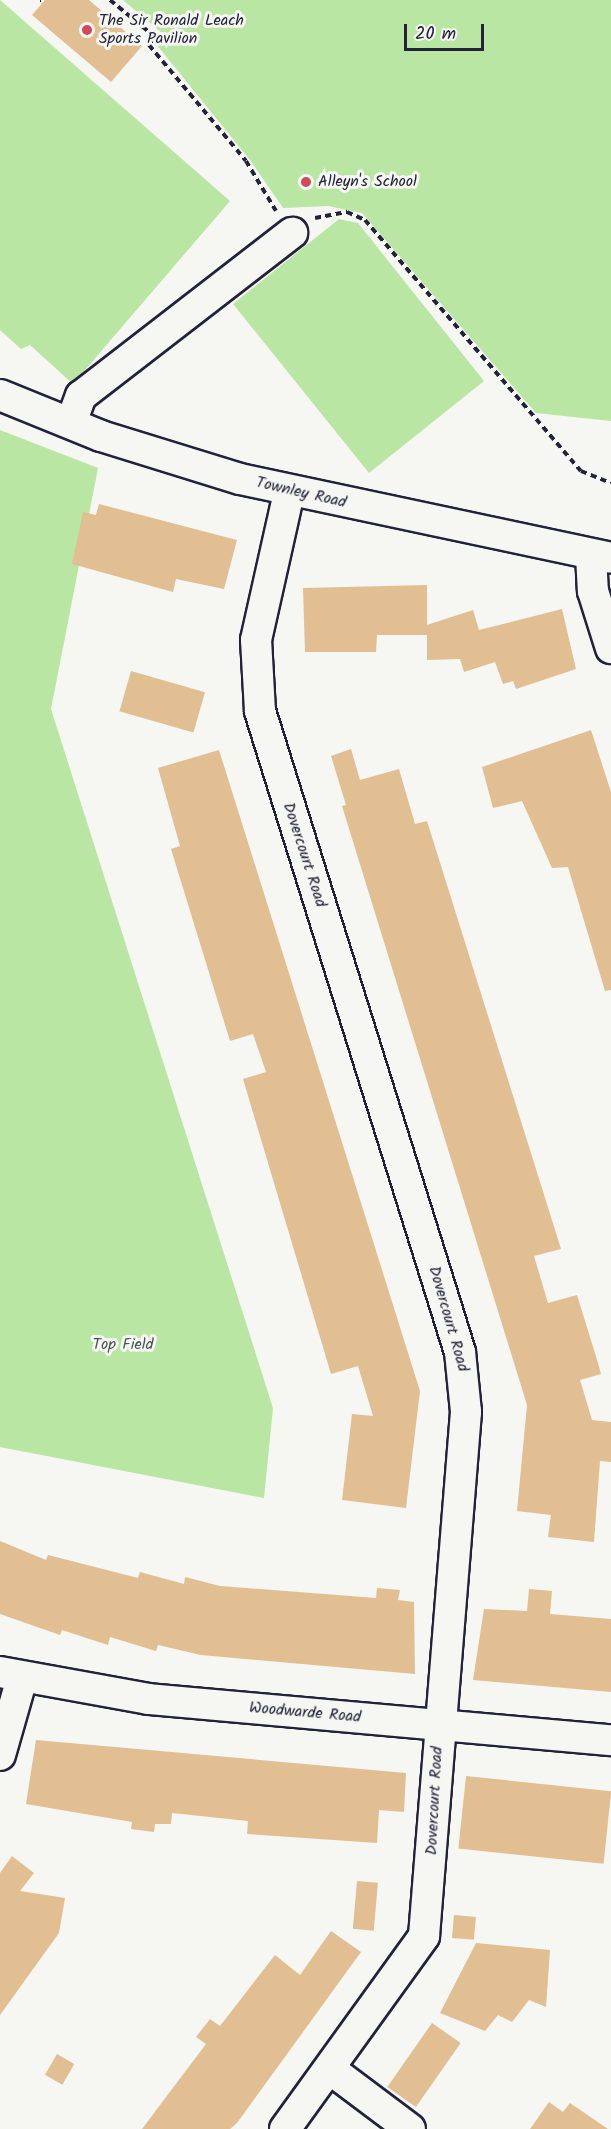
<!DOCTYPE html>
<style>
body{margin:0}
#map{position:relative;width:611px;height:2129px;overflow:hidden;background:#f6f6f2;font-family:Kalam,sans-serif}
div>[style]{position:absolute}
.green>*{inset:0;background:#bae6a3}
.building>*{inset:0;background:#e1bf93;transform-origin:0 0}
.path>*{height:4px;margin-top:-2px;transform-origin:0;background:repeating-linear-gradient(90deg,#22223b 0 6px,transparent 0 10.5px)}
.roads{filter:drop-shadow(2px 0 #22223b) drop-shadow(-2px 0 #22223b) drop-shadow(0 2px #22223b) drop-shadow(0 -2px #22223b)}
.minor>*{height:30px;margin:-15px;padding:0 15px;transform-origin:15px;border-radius:15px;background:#f6f6f2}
.dots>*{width:16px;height:16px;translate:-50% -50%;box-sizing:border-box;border:3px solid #f6f6f2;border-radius:50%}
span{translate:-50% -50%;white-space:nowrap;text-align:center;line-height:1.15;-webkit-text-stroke:6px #f6f6f2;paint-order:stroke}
.poi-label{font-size:16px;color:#22223b}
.left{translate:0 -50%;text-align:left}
.street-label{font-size:16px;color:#22223b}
.park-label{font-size:16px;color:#485355}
.scale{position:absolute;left:404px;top:24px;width:80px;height:27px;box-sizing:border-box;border:3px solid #22223b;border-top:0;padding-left:8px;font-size:18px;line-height:21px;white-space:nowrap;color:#22223b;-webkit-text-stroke:4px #f6f6f2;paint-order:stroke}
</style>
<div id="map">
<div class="green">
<div style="clip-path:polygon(0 0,230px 201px,73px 384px,30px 345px,21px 349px,0 330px)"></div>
<div style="clip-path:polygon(123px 0,611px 0,611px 421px,536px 413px,362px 213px,328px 206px,283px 208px,250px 160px,156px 44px,163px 34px)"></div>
<div style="clip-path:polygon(339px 219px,358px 223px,484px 381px,369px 473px,233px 304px)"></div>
<div style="clip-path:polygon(0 430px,98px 468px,51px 709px,273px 1408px,264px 1498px,0 1447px)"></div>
</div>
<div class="building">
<div style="clip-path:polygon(45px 0,89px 0,142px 46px,111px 82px,32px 15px)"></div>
<div style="clip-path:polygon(99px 504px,237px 540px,224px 589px,176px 579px,173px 592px,72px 564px,83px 512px,96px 515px)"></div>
<div style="clip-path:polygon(427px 585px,427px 625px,473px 610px,479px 630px,562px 609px,576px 669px,516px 689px,513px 681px,503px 684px,495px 662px,464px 672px,460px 659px,427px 660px,427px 635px,377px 635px,376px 652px,305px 652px,303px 588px)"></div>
<div style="left:131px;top:671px;width:77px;height:42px;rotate:16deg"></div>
<div style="clip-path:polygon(591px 730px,611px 792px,611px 990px,605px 991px,568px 867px,552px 868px,522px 801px,493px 808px,482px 767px)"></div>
<div style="clip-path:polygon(351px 749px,360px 780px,399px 769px,415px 824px,427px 821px,561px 1249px,534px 1256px,548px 1303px,577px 1295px,598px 1363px,601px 1374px,580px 1380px,592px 1420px,611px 1422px,611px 1462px,600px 1461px,594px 1542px,548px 1537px,551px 1515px,517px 1511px,527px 1405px,342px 806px,346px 805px,331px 756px)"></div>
<div style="clip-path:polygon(219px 750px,420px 1391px,406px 1508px,342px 1500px,352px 1414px,373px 1416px,358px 1366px,331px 1374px,243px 1079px,266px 1072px,253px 1034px,230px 1041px,171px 849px,180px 846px,158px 768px)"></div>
<div style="clip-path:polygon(0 1541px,46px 1560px,48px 1555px,138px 1578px,140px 1572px,184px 1584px,185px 1577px,220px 1586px,376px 1598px,377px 1588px,400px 1590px,398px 1600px,414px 1602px,415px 1674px,201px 1655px,158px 1645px,156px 1651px,110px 1637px,108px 1645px,62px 1630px,60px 1635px,0 1614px)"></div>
<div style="clip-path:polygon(529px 1589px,552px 1591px,550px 1614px,611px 1619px,611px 1692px,473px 1680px,484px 1609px,527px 1611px)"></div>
<div style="clip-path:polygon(36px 1740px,406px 1773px,404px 1812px,379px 1810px,377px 1843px,247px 1834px,248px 1821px,172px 1813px,171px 1824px,155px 1824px,154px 1832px,131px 1829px,132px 1822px,26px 1804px)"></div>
<div style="left:466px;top:1776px;width:146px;height:73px;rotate:6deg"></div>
<div style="clip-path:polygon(12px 1856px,34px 1873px,20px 1891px,65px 1898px,59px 1933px,0 2015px,0 1873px)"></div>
<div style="left:357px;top:1881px;width:21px;height:48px;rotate:5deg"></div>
<div style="left:454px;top:1915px;width:22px;height:23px;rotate:5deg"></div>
<div style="clip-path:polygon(331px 1931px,361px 1952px,237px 2123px,230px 2129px,142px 2129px,206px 2044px,196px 2037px,210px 2019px,220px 2026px,275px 1955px,300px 1975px)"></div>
<div style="clip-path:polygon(476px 1943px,550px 1950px,546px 2007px,529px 2000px,512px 2022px,498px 2015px,485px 2031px,440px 2013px)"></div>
<div style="left:432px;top:2023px;width:35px;height:78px;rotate:35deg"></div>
<div style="left:57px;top:2054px;width:20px;height:24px;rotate:30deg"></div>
<div style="clip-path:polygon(549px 2102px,563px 2112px,570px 2103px,608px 2129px,530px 2129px)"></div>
</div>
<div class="path">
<div style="left:40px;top:0;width:1px"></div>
<div style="left:110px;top:0;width:58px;rotate:39.4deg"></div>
<div style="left:155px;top:37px;width:10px;rotate:127deg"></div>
<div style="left:149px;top:45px;width:151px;rotate:50.1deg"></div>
<div style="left:246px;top:161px;width:58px;rotate:59deg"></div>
<div style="left:315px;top:218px;width:33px;rotate:-11deg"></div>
<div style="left:347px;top:212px;width:20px;rotate:24deg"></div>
<div style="left:365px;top:220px;width:331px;rotate:49.3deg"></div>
<div style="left:581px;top:471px;width:32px;rotate:22deg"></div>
</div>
<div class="roads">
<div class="minor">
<div style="left:0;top:395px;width:109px;rotate:22.1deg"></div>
<div style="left:101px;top:436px;width:145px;rotate:17.2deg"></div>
<div style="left:240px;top:479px;width:379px;rotate:12deg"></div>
<div style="left:71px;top:423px;width:29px;rotate:-70deg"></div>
<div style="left:81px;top:396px;width:267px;rotate:-37.7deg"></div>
<div style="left:591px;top:555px;width:36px;rotate:87deg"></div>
<div style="left:593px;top:591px;width:60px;rotate:72.5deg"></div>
<div style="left:0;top:1672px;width:150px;rotate:10.3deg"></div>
<div style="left:148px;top:1699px;width:465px;rotate:5.1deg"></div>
<div style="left:0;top:1755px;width:80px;rotate:-74.1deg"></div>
<div style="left:330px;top:2069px;width:100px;rotate:36.9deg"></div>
<div style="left:285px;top:2129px;width:238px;rotate:-54.2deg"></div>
<div style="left:424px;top:1936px;width:526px;rotate:-85.42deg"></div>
<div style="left:466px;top:1412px;width:60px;rotate:-95.7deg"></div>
<div style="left:460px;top:1352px;width:671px;rotate:-107.33deg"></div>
<div style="left:260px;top:711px;width:71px;rotate:-93.2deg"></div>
<div style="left:256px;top:640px;width:152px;rotate:-77.4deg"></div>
</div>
</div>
<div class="dots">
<div style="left:87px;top:30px;background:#d1495b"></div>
<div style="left:306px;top:182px;background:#d1495b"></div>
</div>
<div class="poi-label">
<span class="left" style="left:99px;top:30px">The Sir Ronald Leach<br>Sports Pavilion</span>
<span class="left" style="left:318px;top:182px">Alleyn's School</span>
</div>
<div class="street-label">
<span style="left:301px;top:493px;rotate:13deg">Townley Road</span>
<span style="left:304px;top:855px;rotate:72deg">Dovercourt Road</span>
<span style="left:448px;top:1319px;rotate:74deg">Dovercourt Road</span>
<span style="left:305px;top:1713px;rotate:5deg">Woodwarde Road</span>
<span style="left:435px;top:1801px;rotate:-87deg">Dovercourt Road</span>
</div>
<div class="park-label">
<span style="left:123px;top:1345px">Top Field</span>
</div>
<div class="scale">20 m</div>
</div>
